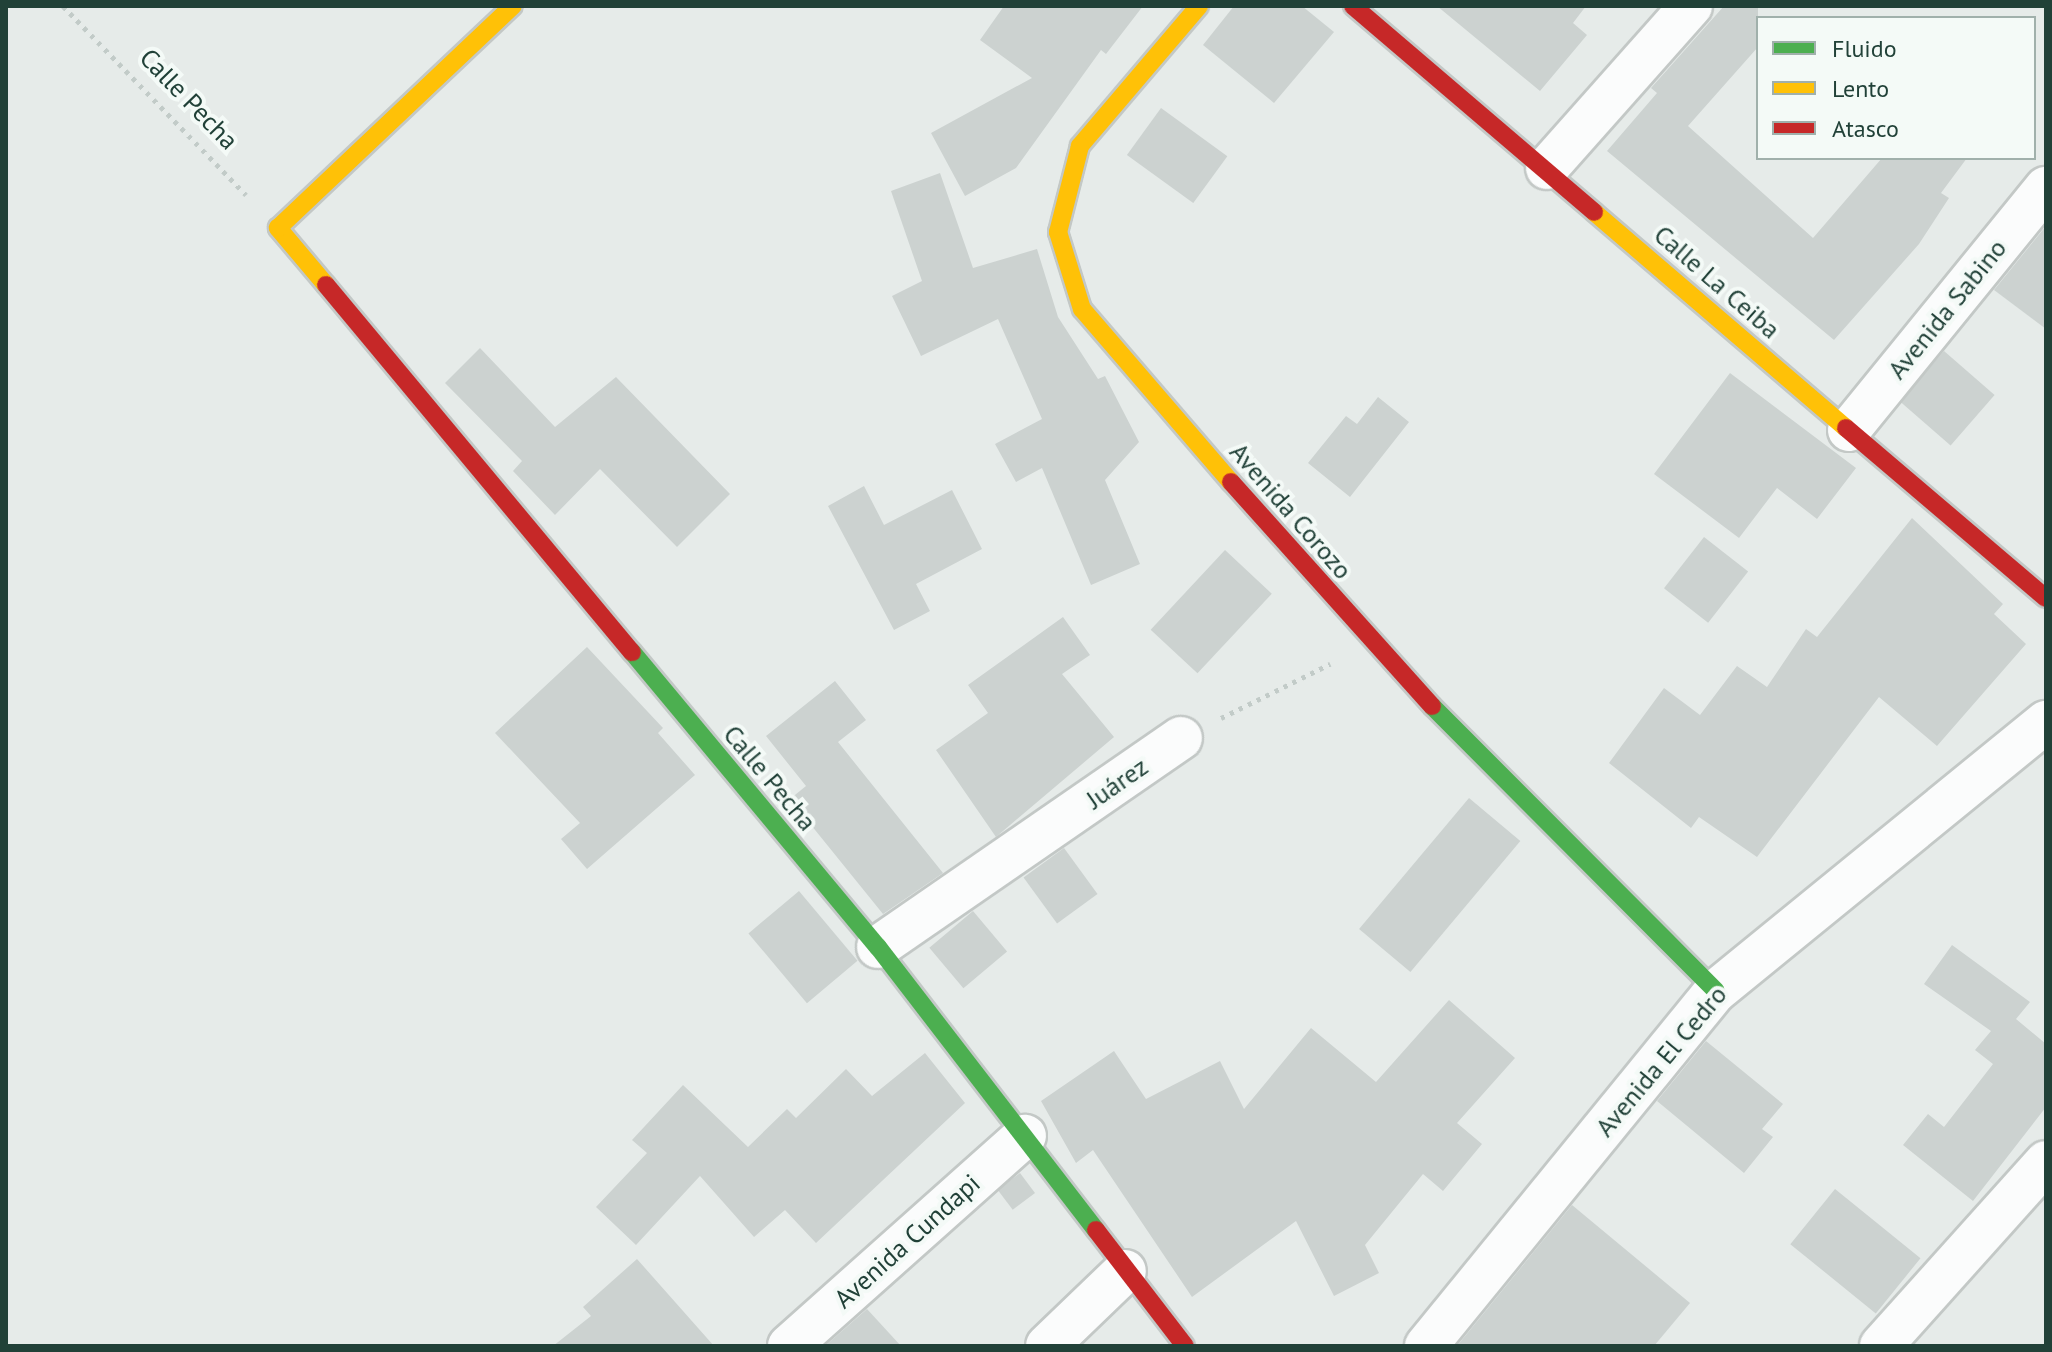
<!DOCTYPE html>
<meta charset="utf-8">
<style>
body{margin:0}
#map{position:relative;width:2052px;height:1352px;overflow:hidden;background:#e6ebe9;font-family:"PT Sans",sans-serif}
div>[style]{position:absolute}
.building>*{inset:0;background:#ccd2d0;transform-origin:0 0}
.path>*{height:5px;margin-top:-2.5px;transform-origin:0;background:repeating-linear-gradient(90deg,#c2cbc8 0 4px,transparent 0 10px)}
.roads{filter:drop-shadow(2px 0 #c3c8c6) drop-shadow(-2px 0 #c3c8c6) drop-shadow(0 2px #c3c8c6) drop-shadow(0 -2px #c3c8c6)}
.street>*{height:42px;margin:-21px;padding:0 21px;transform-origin:21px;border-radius:21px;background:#fbfcfc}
.fast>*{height:18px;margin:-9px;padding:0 9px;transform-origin:9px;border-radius:9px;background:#4caf50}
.slow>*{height:18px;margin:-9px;padding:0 9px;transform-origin:9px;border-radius:9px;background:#ffc107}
.jam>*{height:18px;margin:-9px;padding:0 9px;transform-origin:9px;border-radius:9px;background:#c62828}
span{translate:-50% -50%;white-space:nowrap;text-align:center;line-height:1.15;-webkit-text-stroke:8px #f4faf7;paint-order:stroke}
.street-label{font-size:26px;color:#214138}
.frame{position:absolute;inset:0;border:8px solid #214138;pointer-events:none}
.legend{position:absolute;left:1756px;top:16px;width:280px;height:144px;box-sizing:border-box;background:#f4faf7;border:2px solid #a0b0ab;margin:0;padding:10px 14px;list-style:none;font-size:24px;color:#214138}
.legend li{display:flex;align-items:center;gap:16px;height:40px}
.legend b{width:40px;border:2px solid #a0b0ab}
</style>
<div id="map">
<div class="building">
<div style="clip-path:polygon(1004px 6px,1143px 6px,1106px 54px,1101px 50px,1016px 168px,965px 196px,931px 133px,1032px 78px,980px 40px)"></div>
<div style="clip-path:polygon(1234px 6px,1302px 6px,1334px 32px,1274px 103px,1203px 45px)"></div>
<div style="clip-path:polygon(1437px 6px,1586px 6px,1573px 23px,1587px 35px,1540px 91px)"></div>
<div style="clip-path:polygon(1724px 6px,1758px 6px,1758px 47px,1688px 126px,1813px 238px,1882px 158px,1967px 158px,1941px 193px,1949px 198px,1919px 244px,1834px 340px,1607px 151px,1657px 93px,1651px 88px)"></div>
<div style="left:1161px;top:108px;width:82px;height:58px;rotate:36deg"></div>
<div style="clip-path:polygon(940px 173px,973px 268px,1037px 249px,1058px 317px,1098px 379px,1105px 376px,1139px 442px,1105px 480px,1140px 564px,1091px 585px,1042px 468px,1016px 482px,995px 444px,1042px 419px,998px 319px,921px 356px,892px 296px,922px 281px,891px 191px)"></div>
<div style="clip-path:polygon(2046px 226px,2046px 329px,1994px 290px)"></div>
<div style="clip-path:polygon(480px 348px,555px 427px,616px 377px,730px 494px,677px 547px,600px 469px,555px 515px,513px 471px,522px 461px,445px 383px)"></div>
<div style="left:1944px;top:351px;width:67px;height:67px;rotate:41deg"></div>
<div style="clip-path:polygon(1730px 373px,1856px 468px,1817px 519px,1777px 488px,1739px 538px,1654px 474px)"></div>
<div style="clip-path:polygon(1378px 397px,1409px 422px,1350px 497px,1308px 463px,1346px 416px,1357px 424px)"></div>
<div style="clip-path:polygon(864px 486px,884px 525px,952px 490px,982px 549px,916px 584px,930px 611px,894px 630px,828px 506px)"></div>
<div style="clip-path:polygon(1912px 518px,2003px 604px,1994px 614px,2026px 644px,1937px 746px,1879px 697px,1757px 857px,1699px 817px,1691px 828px,1609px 763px,1664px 688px,1700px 715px,1737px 666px,1767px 687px,1806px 629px,1817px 637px)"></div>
<div style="left:1704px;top:537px;width:56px;height:65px;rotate:38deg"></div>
<div style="left:1225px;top:550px;width:64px;height:109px;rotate:43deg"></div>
<div style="clip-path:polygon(1063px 617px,1090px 655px,1062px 674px,1114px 737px,996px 837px,936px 750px,988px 713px,968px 685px)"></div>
<div style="clip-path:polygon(587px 647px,663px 728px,658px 733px,695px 775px,587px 869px,561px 839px,580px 823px,495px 733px)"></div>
<div style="clip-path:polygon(835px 681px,866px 720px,838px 742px,943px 873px,883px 914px,790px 799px,806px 786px,766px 736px)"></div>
<div style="left:1469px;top:798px;width:67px;height:171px;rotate:40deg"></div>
<div style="left:1064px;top:848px;width:57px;height:50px;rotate:54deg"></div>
<div style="left:799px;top:891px;width:91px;height:66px;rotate:50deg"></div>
<div style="left:973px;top:911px;width:53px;height:57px;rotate:50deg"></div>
<div style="clip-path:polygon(1952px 945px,2030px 1002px,2016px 1019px,2046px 1044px,2046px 1107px,1973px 1201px,1903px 1145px,1928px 1114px,1944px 1127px,1993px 1064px,1975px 1050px,1991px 1031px,1924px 984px)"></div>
<div style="clip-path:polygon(1449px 1000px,1515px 1058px,1457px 1123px,1482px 1144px,1443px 1191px,1423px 1174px,1365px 1245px,1379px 1273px,1334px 1296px,1296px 1221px,1192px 1297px,1093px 1150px,1076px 1163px,1041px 1101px,1114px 1051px,1146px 1099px,1220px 1061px,1244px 1109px,1311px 1028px,1376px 1082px)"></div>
<div style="clip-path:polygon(1706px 1041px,1783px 1104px,1762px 1129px,1773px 1137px,1744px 1173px,1657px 1101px)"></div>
<div style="clip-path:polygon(925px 1053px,965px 1103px,816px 1243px,785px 1210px,754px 1237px,700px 1176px,636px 1245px,596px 1207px,647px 1153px,632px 1140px,683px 1085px,748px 1147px,787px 1109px,796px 1118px,846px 1069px,872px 1096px)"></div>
<div style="left:1020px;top:1173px;width:25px;height:28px;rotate:53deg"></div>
<div style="left:1835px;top:1189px;width:110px;height:71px;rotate:39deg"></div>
<div style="clip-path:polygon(1572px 1205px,1690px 1303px,1654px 1346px,1457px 1346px)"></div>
<div style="clip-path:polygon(637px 1259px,714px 1346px,553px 1346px,591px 1316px,583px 1307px)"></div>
<div style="clip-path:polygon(867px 1309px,901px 1346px,825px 1346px)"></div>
</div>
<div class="path">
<div style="left:63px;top:6px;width:263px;rotate:45.9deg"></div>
<div style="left:1221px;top:718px;width:122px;rotate:-26.4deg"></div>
</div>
<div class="roads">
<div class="street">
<div style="left:1547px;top:168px;width:217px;rotate:-48.4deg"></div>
<div style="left:1849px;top:430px;width:312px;rotate:-50.9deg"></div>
<div style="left:878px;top:947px;width:368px;rotate:-34.6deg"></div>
<div style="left:789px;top:1346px;width:316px;rotate:-41.7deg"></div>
<div style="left:1047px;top:1346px;width:108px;rotate:-43.9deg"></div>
<div style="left:1426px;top:1346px;width:458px;rotate:-50.8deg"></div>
<div style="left:1716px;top:991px;width:426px;rotate:-39.2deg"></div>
<div style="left:1881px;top:1346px;width:247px;rotate:-48.1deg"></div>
</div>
<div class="fast">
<div style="left:632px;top:652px;width:384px;rotate:50.2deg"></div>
<div style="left:878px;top:947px;width:357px;rotate:52.4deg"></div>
<div style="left:1432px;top:706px;width:402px;rotate:45.1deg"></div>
</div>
<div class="slow">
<div style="left:1199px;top:6px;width:184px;rotate:130.4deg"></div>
<div style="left:1080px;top:146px;width:89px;rotate:104.3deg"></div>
<div style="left:1058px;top:232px;width:81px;rotate:72.7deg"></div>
<div style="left:1082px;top:309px;width:228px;rotate:49.3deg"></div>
<div style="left:1594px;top:212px;width:332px;rotate:40.6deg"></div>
<div style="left:326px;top:285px;width:75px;rotate:-130.1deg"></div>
<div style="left:278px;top:228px;width:323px;rotate:-43.4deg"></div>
</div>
<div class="jam">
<div style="left:1353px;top:6px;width:317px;rotate:40.5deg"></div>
<div style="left:326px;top:285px;width:478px;rotate:50.2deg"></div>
<div style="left:1846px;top:428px;width:262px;rotate:40.4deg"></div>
<div style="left:1231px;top:482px;width:301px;rotate:48.1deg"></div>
<div style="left:1096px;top:1230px;width:146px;rotate:52.5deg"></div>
</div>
</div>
<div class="street-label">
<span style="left:189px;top:99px;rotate:46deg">Calle Pecha</span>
<span style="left:1717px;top:282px;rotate:41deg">Calle La Ceiba</span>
<span style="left:1947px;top:309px;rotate:-51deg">Avenida Sabino</span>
<span style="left:1291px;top:511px;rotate:49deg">Avenida Corozo</span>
<span style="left:770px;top:778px;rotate:50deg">Calle Pecha</span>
<span style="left:1117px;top:783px;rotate:-35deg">Juárez</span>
<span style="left:1661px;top:1061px;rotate:-50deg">Avenida El Cedro</span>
<span style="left:907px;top:1241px;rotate:-42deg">Avenida Cundapi</span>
</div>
<div class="frame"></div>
<ul class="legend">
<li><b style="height:10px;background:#4caf50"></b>Fluido</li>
<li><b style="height:10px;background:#ffc107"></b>Lento</li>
<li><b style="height:10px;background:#c62828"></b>Atasco</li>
</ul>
</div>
